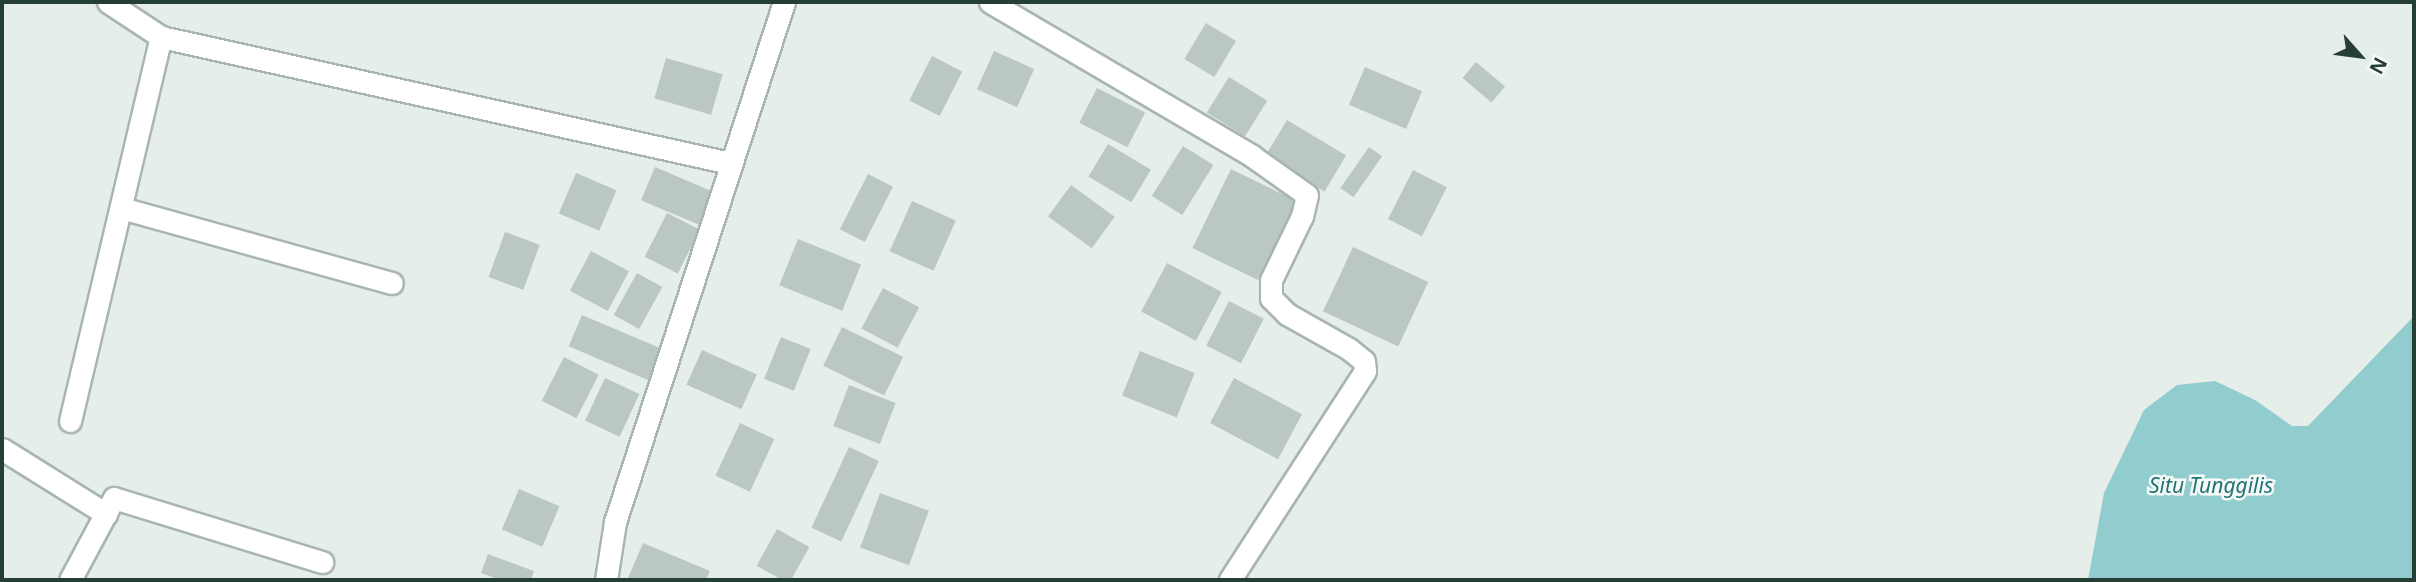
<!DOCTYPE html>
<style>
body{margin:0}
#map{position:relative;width:2416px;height:582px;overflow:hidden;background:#e5eee9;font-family:"Noto Sans",sans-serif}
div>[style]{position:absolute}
.water>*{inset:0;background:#91cccf}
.building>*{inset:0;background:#bbc8c2;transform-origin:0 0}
.roads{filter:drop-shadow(2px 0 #a8b6af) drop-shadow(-2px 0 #a8b6af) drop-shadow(0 2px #a8b6af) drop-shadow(0 -2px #a8b6af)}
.minor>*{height:21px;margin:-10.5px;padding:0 10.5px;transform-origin:10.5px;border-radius:10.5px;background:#fff}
span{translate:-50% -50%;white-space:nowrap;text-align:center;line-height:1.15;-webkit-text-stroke:5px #f6faf7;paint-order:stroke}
.water-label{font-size:21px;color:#217378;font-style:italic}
.frame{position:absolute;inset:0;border:4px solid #253f35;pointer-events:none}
.north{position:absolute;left:2325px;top:21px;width:70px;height:70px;-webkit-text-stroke:5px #f6faf7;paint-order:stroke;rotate:118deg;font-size:19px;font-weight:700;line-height:28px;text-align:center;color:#253f35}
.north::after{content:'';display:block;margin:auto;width:24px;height:32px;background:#253f35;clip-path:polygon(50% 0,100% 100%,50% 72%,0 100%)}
</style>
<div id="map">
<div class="water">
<div style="clip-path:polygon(2414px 316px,2414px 580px,2088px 580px,2104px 493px,2144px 410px,2177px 385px,2215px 381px,2255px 400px,2292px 426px,2308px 426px)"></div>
</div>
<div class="building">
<div style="left:1206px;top:23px;width:35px;height:42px;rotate:31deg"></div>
<div style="left:994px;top:51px;width:44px;height:42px;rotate:24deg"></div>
<div style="left:932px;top:56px;width:34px;height:50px;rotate:27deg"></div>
<div style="left:666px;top:58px;width:59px;height:42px;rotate:16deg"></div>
<div style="left:1476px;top:62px;width:38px;height:21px;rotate:40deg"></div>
<div style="left:1365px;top:67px;width:62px;height:41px;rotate:23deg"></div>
<div style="left:1229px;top:77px;width:45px;height:42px;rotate:32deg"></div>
<div style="left:1097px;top:88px;width:54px;height:39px;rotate:27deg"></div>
<div style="left:1287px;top:120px;width:69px;height:42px;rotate:31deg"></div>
<div style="left:1108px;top:144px;width:50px;height:38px;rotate:31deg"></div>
<div style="left:1183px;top:146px;width:36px;height:59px;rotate:32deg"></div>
<div style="left:1369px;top:147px;width:16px;height:50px;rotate:35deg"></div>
<div style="left:655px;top:167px;width:65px;height:36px;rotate:23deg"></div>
<div style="left:1231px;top:169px;width:73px;height:88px;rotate:26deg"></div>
<div style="left:1413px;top:170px;width:38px;height:55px;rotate:27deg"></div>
<div style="left:576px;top:173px;width:44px;height:44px;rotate:23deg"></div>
<div style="left:868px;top:174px;width:28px;height:62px;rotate:27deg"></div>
<div style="left:1071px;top:185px;width:54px;height:39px;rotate:36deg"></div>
<div style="left:912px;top:201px;width:48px;height:55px;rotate:24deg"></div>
<div style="left:667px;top:213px;width:37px;height:49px;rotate:27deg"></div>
<div style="left:505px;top:232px;width:37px;height:48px;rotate:20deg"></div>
<div style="left:798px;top:239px;width:68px;height:50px;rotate:22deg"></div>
<div style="left:1353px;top:247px;width:83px;height:71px;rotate:25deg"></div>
<div style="left:591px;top:251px;width:43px;height:45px;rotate:28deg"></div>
<div style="left:1167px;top:263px;width:62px;height:55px;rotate:28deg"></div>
<div style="left:637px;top:273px;width:29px;height:48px;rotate:29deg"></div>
<div style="left:883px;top:288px;width:41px;height:46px;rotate:28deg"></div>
<div style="left:1229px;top:301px;width:39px;height:50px;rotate:27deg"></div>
<div style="left:582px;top:315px;width:93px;height:34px;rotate:23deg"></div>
<div style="left:842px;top:327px;width:68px;height:43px;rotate:26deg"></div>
<div style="left:781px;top:337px;width:32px;height:45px;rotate:22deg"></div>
<div style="left:702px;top:350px;width:60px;height:38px;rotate:24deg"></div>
<div style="left:1140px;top:351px;width:59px;height:48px;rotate:22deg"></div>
<div style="left:564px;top:357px;width:39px;height:49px;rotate:27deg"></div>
<div style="left:605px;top:378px;width:38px;height:47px;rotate:25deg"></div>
<div style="left:1234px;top:378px;width:77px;height:51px;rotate:28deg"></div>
<div style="left:849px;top:385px;width:50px;height:44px;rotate:21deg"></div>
<div style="left:740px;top:423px;width:38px;height:58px;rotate:25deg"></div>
<div style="left:849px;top:447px;width:33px;height:89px;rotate:25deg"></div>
<div style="left:519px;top:489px;width:44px;height:44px;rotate:23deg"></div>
<div style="left:880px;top:493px;width:52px;height:58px;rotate:20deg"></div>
<div style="left:777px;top:529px;width:37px;height:42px;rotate:29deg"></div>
<div style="clip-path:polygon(643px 543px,710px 571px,706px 580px,628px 578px)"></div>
<div style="clip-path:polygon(488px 554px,534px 571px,531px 580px,500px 580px,481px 573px)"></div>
</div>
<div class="roads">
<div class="minor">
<div style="left:108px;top:2px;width:64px;rotate:33.4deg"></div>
<div style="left:161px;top:37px;width:583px;rotate:12.49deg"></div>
<div style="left:990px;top:2px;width:304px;rotate:30.4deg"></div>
<div style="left:1252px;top:156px;width:67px;rotate:35.3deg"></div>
<div style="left:1307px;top:195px;width:22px;rotate:103deg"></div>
<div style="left:1302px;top:216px;width:71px;rotate:115.8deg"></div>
<div style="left:1271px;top:280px;width:18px;rotate:90deg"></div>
<div style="left:1271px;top:298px;width:23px;rotate:45deg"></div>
<div style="left:1287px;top:314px;width:71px;rotate:29.4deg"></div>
<div style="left:1349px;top:349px;width:19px;rotate:39deg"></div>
<div style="left:1364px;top:361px;width:10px;rotate:84deg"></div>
<div style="left:1365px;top:371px;width:249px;rotate:122.9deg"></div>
<div style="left:121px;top:208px;width:281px;rotate:15.5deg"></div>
<div style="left:70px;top:421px;width:395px;rotate:-76.7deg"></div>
<div style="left:2px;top:449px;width:123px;rotate:32deg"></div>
<div style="left:70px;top:580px;width:93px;rotate:-61.8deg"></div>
<div style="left:114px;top:498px;width:218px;rotate:17.1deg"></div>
<div style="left:606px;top:580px;width:59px;rotate:-81.2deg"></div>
<div style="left:615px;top:522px;width:547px;rotate:-72deg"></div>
</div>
</div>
<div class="water-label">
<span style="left:2211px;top:485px">Situ Tunggilis</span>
</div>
<div class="frame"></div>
<div class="north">N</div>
</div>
